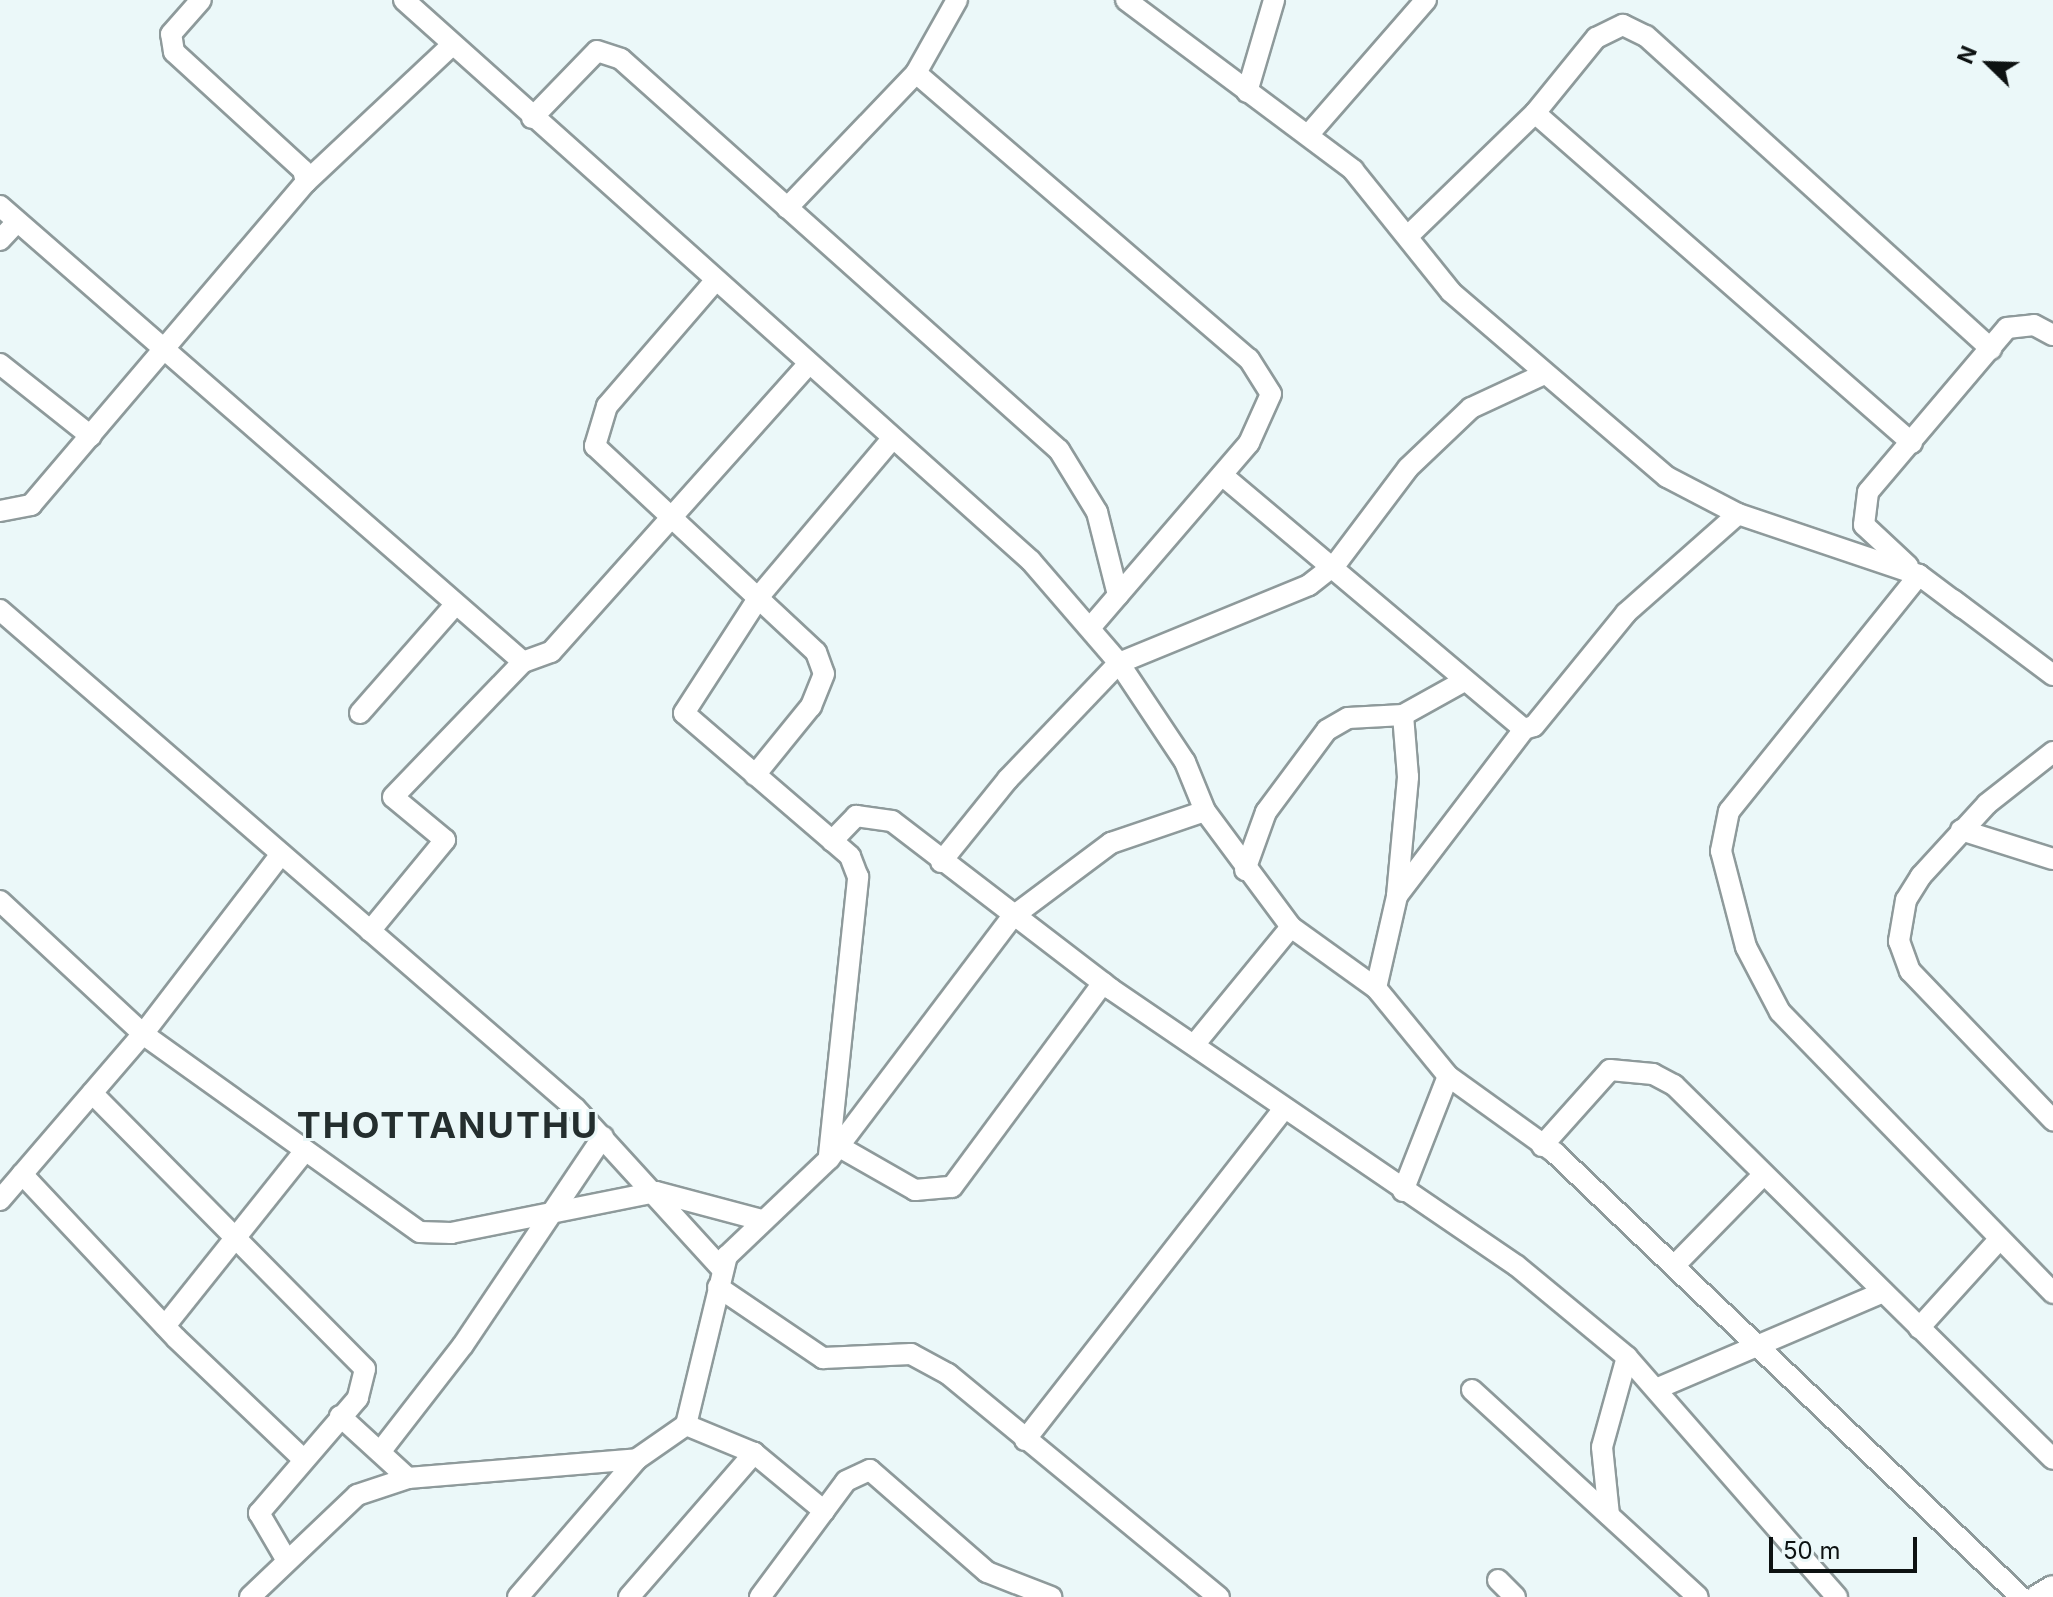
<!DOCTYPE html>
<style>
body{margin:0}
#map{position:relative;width:2053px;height:1597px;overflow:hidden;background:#ebf8f9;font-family:Inter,sans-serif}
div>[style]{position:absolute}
.roads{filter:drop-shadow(2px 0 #8e9a9b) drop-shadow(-2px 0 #8e9a9b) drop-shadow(0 2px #8e9a9b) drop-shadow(0 -2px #8e9a9b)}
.minor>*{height:20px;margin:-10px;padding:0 10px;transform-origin:10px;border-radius:10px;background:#fff}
.tertiary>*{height:24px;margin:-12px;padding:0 12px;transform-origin:12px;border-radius:12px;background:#fff}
span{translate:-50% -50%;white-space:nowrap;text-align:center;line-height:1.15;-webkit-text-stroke:6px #ebf8f9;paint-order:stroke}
.district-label{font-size:36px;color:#242e2e;font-weight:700;letter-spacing:2px}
.north{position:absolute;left:1949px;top:24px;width:80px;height:80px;-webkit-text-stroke:6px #ebf8f9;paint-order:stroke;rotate:293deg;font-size:22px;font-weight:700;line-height:32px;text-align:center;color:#0d1212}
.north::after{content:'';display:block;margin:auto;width:28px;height:36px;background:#0d1212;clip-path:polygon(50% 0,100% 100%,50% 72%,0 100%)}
.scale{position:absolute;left:1769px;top:1537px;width:148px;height:36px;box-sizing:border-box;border:4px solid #0d1212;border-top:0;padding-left:10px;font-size:24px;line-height:28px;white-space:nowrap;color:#0d1212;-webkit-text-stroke:6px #ebf8f9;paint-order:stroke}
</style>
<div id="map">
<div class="roads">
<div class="minor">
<div style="left:404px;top:0;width:841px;rotate:41.82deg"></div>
<div style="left:1031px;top:561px;width:135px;rotate:49.2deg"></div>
<div style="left:1119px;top:663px;width:119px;rotate:56.3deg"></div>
<div style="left:1185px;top:762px;width:53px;rotate:67.8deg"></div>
<div style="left:1205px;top:811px;width:144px;rotate:53.4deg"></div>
<div style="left:1291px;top:927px;width:105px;rotate:35.7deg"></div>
<div style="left:1376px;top:988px;width:114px;rotate:50.7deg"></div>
<div style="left:1448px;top:1076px;width:132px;rotate:35.7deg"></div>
<div style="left:1555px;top:1153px;width:644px;rotate:43.62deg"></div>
<div style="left:1126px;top:0;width:284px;rotate:36.8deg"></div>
<div style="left:1353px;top:170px;width:156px;rotate:51.2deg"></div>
<div style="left:1451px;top:292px;width:284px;rotate:40.6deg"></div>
<div style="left:1667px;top:477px;width:80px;rotate:27.5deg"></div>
<div style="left:1738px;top:514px;width:191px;rotate:18.6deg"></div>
<div style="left:1919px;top:575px;width:55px;rotate:36.9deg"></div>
<div style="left:916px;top:73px;width:439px;rotate:40.7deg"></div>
<div style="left:1249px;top:359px;width:41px;rotate:57.8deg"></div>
<div style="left:1271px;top:394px;width:54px;rotate:114.2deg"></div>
<div style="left:1249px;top:443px;width:244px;rotate:130.7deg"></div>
<div style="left:1247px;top:92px;width:96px;rotate:-73.6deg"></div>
<div style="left:1535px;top:113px;width:501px;rotate:41.2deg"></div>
<div style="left:532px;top:118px;width:93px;rotate:-45.9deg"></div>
<div style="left:597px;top:51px;width:25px;rotate:18deg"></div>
<div style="left:621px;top:59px;width:587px;rotate:41.76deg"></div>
<div style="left:1059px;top:450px;width:73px;rotate:58.5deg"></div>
<div style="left:1097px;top:512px;width:86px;rotate:75.8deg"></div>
<div style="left:1309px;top:134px;width:178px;rotate:-48.9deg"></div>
<div style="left:306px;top:182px;width:199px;rotate:-43.2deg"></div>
<div style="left:0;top:206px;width:694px;rotate:41.08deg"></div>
<div style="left:523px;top:662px;width:30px;rotate:-20deg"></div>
<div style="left:551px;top:652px;width:387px;rotate:-48.2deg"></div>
<div style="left:787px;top:208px;width:187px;rotate:-46.3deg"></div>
<div style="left:916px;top:73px;width:84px;rotate:-60.7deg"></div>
<div style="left:1408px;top:236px;width:177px;rotate:-44.1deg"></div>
<div style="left:1535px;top:113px;width:97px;rotate:-50.9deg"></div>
<div style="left:1596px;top:38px;width:30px;rotate:-26deg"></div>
<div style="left:1623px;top:25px;width:25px;rotate:26deg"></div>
<div style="left:1646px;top:36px;width:466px;rotate:42.2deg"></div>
<div style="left:0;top:240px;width:25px;rotate:-47deg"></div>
<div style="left:715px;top:281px;width:165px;rotate:130.8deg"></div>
<div style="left:607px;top:406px;width:42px;rotate:106.7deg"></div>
<div style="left:595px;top:446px;width:302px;rotate:43deg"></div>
<div style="left:816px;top:652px;width:23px;rotate:70deg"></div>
<div style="left:824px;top:674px;width:35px;rotate:112deg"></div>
<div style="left:811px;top:706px;width:89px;rotate:129.1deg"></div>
<div style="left:0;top:364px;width:116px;rotate:38.4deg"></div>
<div style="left:1222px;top:475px;width:395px;rotate:40.1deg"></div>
<div style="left:1524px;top:729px;width:10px;rotate:-17deg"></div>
<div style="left:1534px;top:726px;width:146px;rotate:-50.8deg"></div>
<div style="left:1626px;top:613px;width:149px;rotate:-41.5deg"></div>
<div style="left:0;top:511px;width:32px;rotate:-11deg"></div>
<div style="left:31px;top:505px;width:424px;rotate:-49.6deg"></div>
<div style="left:306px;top:182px;width:12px;rotate:-104deg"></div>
<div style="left:303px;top:170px;width:175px;rotate:-137.5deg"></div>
<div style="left:174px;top:52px;width:18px;rotate:-99deg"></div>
<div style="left:171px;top:34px;width:45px;rotate:-48.6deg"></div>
<div style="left:1908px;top:566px;width:60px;rotate:-137deg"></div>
<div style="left:1864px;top:525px;width:33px;rotate:-83deg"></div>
<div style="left:1868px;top:492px;width:215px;rotate:-49.7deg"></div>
<div style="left:2007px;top:328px;width:27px;rotate:-6deg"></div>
<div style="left:2034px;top:325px;width:21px;rotate:28deg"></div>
<div style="left:1919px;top:575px;width:303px;rotate:128.8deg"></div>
<div style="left:1729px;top:811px;width:41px;rotate:101.3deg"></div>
<div style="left:1721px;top:851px;width:99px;rotate:75.4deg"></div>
<div style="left:1746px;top:947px;width:73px;rotate:62.4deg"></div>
<div style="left:1780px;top:1012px;width:392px;rotate:45.8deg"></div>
<div style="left:1953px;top:600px;width:125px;rotate:36.9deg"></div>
<div style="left:0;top:610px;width:761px;rotate:40.9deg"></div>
<div style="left:575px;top:1108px;width:218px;rotate:47.6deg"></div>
<div style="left:360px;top:713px;width:142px;rotate:-48.7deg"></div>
<div style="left:2053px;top:752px;width:84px;rotate:141.8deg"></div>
<div style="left:1987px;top:804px;width:98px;rotate:132.5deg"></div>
<div style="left:1921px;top:876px;width:28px;rotate:122deg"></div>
<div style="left:1906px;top:900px;width:42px;rotate:99.7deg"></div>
<div style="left:1899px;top:941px;width:32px;rotate:70deg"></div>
<div style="left:1910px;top:971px;width:207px;rotate:46.2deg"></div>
<div style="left:1961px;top:830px;width:96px;rotate:17.5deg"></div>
<div style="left:832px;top:841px;width:35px;rotate:-46deg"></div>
<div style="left:856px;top:816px;width:36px;rotate:8deg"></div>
<div style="left:892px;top:821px;width:276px;rotate:37.5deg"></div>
<div style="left:1111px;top:989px;width:491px;rotate:34.3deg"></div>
<div style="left:1517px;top:1266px;width:143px;rotate:39.6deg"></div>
<div style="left:1627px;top:1357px;width:319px;rotate:48.8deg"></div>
<div style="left:941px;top:862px;width:107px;rotate:-51.1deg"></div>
<div style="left:1008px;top:779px;width:161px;rotate:-46.3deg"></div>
<div style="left:1119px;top:663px;width:205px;rotate:-22.3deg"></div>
<div style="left:1309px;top:585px;width:33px;rotate:-38deg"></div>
<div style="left:1335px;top:565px;width:121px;rotate:-53deg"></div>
<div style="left:1408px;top:468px;width:87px;rotate:-43.6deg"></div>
<div style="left:1471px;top:408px;width:78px;rotate:-24.9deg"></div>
<div style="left:1245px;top:870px;width:62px;rotate:-70.1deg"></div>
<div style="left:1266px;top:812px;width:102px;rotate:-53.4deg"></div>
<div style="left:1327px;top:730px;width:24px;rotate:-30deg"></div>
<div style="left:1348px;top:718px;width:55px;rotate:-3.1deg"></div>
<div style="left:1403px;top:715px;width:70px;rotate:-29.1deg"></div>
<div style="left:1397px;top:896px;width:210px;rotate:-52.7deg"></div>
<div style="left:0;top:901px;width:195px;rotate:42.9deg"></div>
<div style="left:143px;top:1034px;width:340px;rotate:35.6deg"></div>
<div style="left:420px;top:1232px;width:31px;rotate:2deg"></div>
<div style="left:451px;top:1233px;width:209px;rotate:-11.3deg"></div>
<div style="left:656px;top:1192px;width:109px;rotate:14.9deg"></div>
<div style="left:370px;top:931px;width:118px;rotate:-50.5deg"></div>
<div style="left:445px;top:840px;width:67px;rotate:-140.4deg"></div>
<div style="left:393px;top:797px;width:187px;rotate:-46.1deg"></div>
<div style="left:1376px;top:988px;width:94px;rotate:-77.1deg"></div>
<div style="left:1397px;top:896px;width:120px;rotate:-84.7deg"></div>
<div style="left:1408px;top:777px;width:62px;rotate:-94.6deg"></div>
<div style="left:1194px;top:1045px;width:153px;rotate:-50.6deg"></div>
<div style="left:92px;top:1093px;width:388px;rotate:45.3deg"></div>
<div style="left:365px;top:1369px;width:30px;rotate:104deg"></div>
<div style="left:358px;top:1398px;width:152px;rotate:130.7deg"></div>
<div style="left:259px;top:1513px;width:53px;rotate:59.6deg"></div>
<div style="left:838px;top:1146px;width:89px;rotate:29.7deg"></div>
<div style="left:915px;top:1190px;width:37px;rotate:-5deg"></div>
<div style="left:952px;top:1187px;width:254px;rotate:-53.5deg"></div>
<div style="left:1542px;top:1146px;width:102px;rotate:-48.2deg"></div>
<div style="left:1610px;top:1070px;width:43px;rotate:5.3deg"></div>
<div style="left:1653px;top:1074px;width:24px;rotate:28deg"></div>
<div style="left:1674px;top:1085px;width:532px;rotate:44.62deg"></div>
<div style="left:829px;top:1155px;width:280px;rotate:-84deg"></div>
<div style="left:858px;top:877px;width:22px;rotate:-111deg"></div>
<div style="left:850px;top:856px;width:219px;rotate:-139.3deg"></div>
<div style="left:684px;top:713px;width:142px;rotate:-57.1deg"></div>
<div style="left:761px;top:594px;width:204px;rotate:-49.8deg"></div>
<div style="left:22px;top:1174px;width:225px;rotate:46.8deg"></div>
<div style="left:176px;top:1338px;width:174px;rotate:43.6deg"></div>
<div style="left:1403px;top:1191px;width:123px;rotate:-68.6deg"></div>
<div style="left:0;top:1200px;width:219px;rotate:-49.3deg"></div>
<div style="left:143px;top:1034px;width:227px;rotate:-52.5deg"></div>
<div style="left:1674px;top:1266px;width:126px;rotate:-45.6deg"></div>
<div style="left:718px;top:1287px;width:127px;rotate:34.1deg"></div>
<div style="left:823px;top:1358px;width:88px;rotate:-2.6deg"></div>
<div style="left:911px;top:1354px;width:42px;rotate:28.4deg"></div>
<div style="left:948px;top:1374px;width:351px;rotate:39.5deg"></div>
<div style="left:165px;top:1326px;width:221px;rotate:-51.4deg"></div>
<div style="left:1919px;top:1328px;width:116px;rotate:-47.8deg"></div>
<div style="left:1656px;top:1389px;width:247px;rotate:-23.1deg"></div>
<div style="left:1472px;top:1390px;width:306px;rotate:42.5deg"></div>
<div style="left:340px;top:1416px;width:92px;rotate:42.4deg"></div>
<div style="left:1025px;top:1440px;width:420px;rotate:-52deg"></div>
<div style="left:380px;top:1452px;width:135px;rotate:-52.2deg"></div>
<div style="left:463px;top:1345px;width:251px;rotate:-56.1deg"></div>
<div style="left:754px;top:1453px;width:74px;rotate:-157.6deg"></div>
<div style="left:686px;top:1425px;width:174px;rotate:-76.4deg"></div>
<div style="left:727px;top:1256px;width:141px;rotate:-43.6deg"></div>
<div style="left:829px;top:1159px;width:303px;rotate:-52.9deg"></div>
<div style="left:1012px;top:917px;width:124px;rotate:-36.8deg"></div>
<div style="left:1111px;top:843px;width:99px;rotate:-18.8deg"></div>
<div style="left:1609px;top:1515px;width:68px;rotate:-95.9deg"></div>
<div style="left:1602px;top:1447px;width:93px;rotate:-74.5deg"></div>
<div style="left:1498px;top:1580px;width:24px;rotate:45deg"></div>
<div style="left:250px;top:1597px;width:148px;rotate:-43.6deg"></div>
<div style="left:357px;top:1495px;width:54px;rotate:-18.4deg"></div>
<div style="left:408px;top:1478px;width:230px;rotate:-4.7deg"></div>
<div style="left:637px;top:1459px;width:60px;rotate:-34.8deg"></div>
<div style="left:518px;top:1597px;width:182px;rotate:-49.2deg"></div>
<div style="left:629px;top:1597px;width:191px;rotate:-49deg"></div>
<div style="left:754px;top:1453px;width:91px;rotate:39.6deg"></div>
<div style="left:760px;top:1597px;width:144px;rotate:-53.4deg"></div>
<div style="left:846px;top:1481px;width:26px;rotate:-25deg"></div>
<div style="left:870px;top:1470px;width:155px;rotate:41.1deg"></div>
<div style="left:987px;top:1572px;width:69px;rotate:21.3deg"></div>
</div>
<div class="tertiary">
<div style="left:2038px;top:1597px;width:17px;rotate:-31deg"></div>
</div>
</div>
<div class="district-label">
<span style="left:448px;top:1126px">THOTTANUTHU</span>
</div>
<div class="north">N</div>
<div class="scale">50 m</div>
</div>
